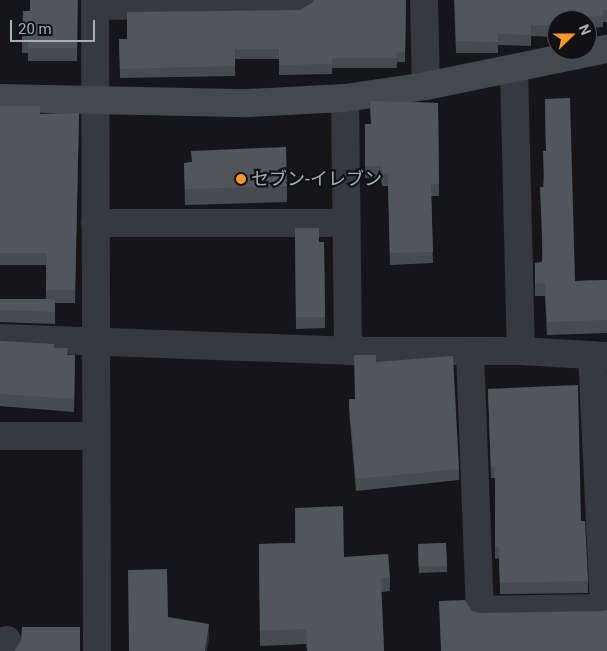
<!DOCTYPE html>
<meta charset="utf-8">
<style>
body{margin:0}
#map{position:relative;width:607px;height:651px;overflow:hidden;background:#161618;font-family:Roboto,"Noto Sans JP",sans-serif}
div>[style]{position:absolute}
.street>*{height:28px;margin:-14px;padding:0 14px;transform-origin:14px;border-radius:14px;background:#37393e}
.secondary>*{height:28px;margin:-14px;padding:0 14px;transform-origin:14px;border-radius:14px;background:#45484e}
.wall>*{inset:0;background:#474a4e;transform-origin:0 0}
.shaded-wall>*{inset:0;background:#2f3034}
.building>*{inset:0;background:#52555a;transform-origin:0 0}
.dots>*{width:14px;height:14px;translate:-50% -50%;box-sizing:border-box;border:2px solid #111113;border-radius:50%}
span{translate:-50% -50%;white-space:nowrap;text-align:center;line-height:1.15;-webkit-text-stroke:4.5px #111113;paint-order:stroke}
.poi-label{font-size:18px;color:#a7afb9}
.left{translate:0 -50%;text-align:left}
.north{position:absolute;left:547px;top:10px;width:50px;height:50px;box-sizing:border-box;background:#111113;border:1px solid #4d5055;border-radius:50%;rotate:68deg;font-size:14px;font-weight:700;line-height:20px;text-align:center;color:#a7afb9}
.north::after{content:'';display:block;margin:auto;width:18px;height:22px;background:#fe9728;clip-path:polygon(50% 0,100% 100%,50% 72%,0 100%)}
.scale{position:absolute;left:10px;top:20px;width:85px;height:22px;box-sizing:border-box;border:2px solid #a7afb9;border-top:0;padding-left:6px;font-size:15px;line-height:18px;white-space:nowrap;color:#a7afb9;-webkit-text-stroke:4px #111113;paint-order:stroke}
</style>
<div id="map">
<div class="street">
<div style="left:95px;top:0;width:651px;rotate:89.82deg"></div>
<div style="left:424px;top:0;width:86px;rotate:88.7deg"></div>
<div style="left:95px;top:6px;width:204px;rotate:-0.6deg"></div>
<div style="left:299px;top:4px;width:4px;rotate:-90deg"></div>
<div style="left:514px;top:69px;width:282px;rotate:88.6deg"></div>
<div style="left:345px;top:98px;width:253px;rotate:89.3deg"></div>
<div style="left:95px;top:223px;width:251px"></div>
<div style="left:0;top:338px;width:348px;rotate:2.1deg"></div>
<div style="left:348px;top:351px;width:173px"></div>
<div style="left:521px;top:351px;width:86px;rotate:3.3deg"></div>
<div style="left:470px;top:352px;width:258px;rotate:87.8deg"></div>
<div style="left:480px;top:610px;width:124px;rotate:-0.9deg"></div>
<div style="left:604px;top:608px;width:253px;rotate:-92.7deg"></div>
<div style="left:0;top:436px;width:94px"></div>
<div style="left:6px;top:651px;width:11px;rotate:-85deg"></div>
</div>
<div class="secondary">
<div style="left:0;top:98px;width:247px;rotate:1.2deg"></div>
<div style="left:247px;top:103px;width:98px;rotate:-2.9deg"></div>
<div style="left:345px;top:98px;width:82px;rotate:-8.4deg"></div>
<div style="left:426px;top:86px;width:185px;rotate:-11.6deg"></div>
</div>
<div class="wall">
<div style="clip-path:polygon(78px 0,77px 61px,28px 61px,28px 53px,22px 53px,22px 40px,30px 11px)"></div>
<div style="clip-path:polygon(406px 0,405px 62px,397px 62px,397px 68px,332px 68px,332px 74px,279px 75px,279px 59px,235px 59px,235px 76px,120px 78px,119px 39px,127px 39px,300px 10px)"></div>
<div style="clip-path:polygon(454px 0,607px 0,607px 22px,603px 22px,603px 27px,587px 28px,587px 20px,557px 20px,557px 37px,531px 36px,531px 46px,498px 45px,498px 53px,456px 53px)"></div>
<div style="clip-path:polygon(545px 99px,575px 281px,607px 280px,607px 333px,547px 335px,545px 296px,535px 296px,535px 263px,542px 262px,543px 187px,546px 151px)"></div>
<div style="clip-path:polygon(370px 101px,438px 103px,439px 196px,431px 196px,433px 263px,390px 265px,388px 186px,382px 186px,381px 178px,365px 178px,365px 124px,371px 124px)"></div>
<div style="clip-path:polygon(0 106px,40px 114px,79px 113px,75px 303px,55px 303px,55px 324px,0 322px,0 299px,46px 299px,46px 265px,0 265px)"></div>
<div style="clip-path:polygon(191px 162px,287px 186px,287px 202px,185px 205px,184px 163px)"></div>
<div style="clip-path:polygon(295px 228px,319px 242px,324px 242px,325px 328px,296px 329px)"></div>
<div style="clip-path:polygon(0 341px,54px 348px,68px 355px,75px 367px,74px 412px,0 406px)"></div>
<div style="clip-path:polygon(376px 362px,459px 469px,459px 480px,356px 491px,349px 411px,349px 399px,355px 399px)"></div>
<div style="clip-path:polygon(488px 389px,581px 521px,588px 581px,588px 593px,500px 594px,499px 558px,495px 559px,495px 478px,491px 478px)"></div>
<div style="clip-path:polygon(295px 508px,344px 557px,390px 577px,390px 591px,381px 592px,384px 651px,307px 651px,306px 644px,260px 646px,259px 544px,295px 543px)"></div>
<div style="left:446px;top:543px;width:29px;height:28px;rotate:88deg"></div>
</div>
<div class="shaded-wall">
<div style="clip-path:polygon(75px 355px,75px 367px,74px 412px,74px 399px)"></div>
<div style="clip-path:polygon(209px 624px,209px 639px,207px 651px,205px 651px)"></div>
</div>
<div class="building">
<div style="clip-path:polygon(30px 0,77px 0,77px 48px,28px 48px,28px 40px,22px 40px,23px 11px,30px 11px)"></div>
<div style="clip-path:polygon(313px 0,406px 0,405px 52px,396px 53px,397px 58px,332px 58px,332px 64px,279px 65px,279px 49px,235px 49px,235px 66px,120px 69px,119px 39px,127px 39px,127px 12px,300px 10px,313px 2px)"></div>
<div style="clip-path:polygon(455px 0,607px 0,607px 10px,602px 10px,603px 16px,566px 18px,566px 20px,557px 20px,557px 25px,531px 25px,531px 35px,498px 34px,498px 42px,456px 41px)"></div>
<div style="clip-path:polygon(570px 98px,575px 281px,607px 280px,607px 320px,547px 322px,545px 283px,535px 284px,535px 263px,543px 262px,540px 187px,544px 187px,543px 151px,546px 151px,545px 99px)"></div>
<div style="clip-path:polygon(370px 101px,438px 103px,439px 184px,431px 185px,433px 252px,390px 253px,388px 174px,382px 174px,381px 166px,365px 166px,365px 124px,371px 124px)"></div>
<div style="clip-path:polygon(0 106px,40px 106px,40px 114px,79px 113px,75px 290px,46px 290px,47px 253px,0 253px)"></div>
<div style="clip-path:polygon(286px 147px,287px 186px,185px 189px,184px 163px,192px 162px,191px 151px)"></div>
<div style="clip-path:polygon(295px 228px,319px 228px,319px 242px,324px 242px,325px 317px,296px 317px)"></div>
<div style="clip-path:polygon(0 299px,55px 299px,55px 312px,0 310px)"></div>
<div style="clip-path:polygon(0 341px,54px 344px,54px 348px,68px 348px,67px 355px,75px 355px,74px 399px,0 394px)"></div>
<div style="clip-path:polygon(354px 355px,376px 355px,376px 362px,453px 356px,459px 469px,356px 479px,349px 399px,355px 399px)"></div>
<div style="clip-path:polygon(578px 385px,581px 521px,585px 521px,588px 581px,500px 583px,499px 547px,495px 547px,495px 467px,491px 467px,488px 389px)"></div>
<div style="clip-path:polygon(343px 506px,344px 557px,388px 554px,390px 577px,381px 578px,384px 651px,308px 651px,306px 629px,260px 631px,259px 544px,296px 543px,295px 508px)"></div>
<div style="left:446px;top:543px;width:23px;height:28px;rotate:88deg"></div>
<div style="clip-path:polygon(167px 569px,168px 617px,209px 624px,205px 651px,129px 651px,128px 570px)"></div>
<div style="clip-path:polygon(465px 600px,472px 611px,480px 613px,604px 611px,607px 610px,607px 651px,441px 651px,439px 601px)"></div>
<div style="clip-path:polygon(22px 627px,80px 627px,80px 651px,14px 651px,21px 641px)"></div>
</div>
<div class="dots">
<div style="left:241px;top:179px;background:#fe9728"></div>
</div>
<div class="poi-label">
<span class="left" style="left:251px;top:179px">セブン-イレブン</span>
</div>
<div class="north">N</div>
<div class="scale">20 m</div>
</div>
